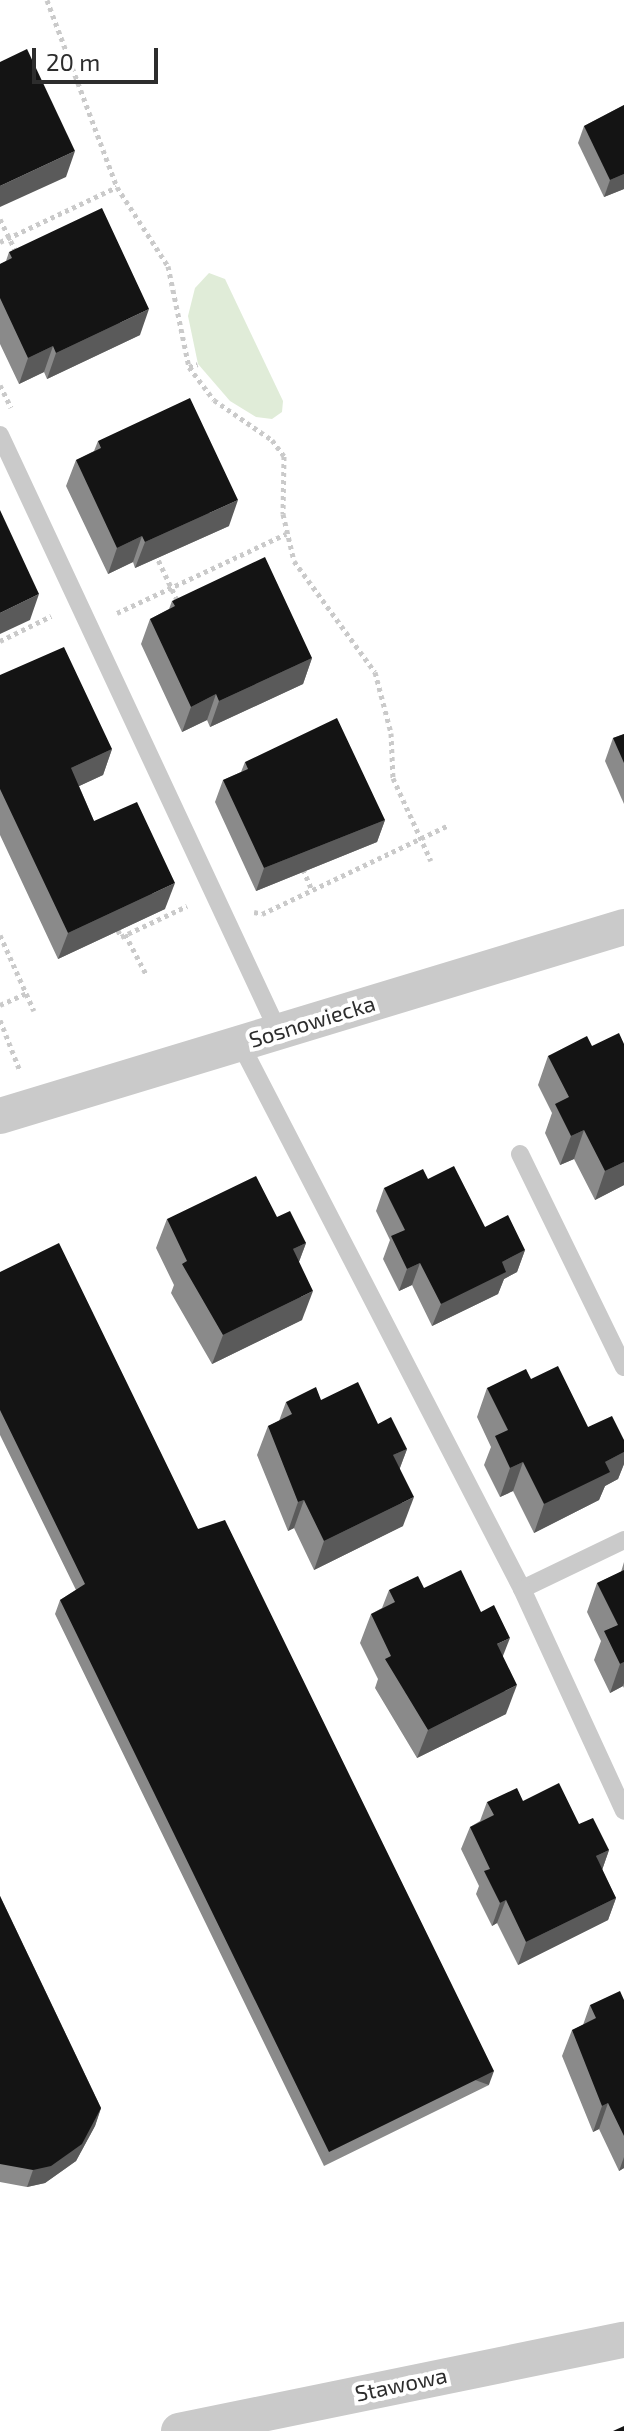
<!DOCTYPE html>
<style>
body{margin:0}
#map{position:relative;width:624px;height:2431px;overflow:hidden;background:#fff;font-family:"Exo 2",sans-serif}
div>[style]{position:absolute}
.green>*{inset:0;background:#e0ecd8}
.path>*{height:5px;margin-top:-2.5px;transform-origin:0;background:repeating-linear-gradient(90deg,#cacaca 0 4px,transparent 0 8px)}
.lane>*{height:18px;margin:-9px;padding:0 9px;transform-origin:9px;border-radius:9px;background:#cacaca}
.street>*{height:36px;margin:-18px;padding:0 18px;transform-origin:18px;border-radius:18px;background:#cacaca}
.wall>*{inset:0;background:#8a8a8a}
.shaded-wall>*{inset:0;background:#5a5a5a;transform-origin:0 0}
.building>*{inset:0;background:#141414}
span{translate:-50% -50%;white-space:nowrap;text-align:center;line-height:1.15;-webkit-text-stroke:8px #fff;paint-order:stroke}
.street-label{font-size:22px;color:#2d2d2d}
.scale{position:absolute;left:32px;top:48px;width:126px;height:36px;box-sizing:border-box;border:4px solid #2d2d2d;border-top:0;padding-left:10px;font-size:24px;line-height:28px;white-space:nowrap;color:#2d2d2d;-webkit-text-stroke:6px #fff;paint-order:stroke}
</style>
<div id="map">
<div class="green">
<div style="clip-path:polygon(209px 273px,225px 279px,283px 401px,282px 412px,272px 419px,256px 417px,230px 401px,198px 364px,188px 316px,195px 288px)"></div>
</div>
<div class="path">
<div style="left:47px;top:0;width:200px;rotate:69.5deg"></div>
<div style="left:117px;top:187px;width:94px;rotate:57.2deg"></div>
<div style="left:168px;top:266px;width:103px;rotate:78.3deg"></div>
<div style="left:189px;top:367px;width:41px;rotate:52.9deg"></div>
<div style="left:214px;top:400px;width:70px;rotate:34.6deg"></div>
<div style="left:272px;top:440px;width:20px;rotate:53deg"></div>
<div style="left:284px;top:456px;width:58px;rotate:91deg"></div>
<div style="left:283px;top:514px;width:48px;rotate:76.8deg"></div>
<div style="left:294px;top:561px;width:137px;rotate:53.9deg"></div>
<div style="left:375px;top:672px;width:63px;rotate:75.3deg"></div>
<div style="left:391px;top:733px;width:45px;rotate:87.5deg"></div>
<div style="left:393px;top:778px;width:91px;rotate:65.4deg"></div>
<div style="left:0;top:219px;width:39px;rotate:64deg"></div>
<div style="left:0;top:242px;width:129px;rotate:-25.2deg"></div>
<div style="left:189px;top:367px;width:9px;rotate:-18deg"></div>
<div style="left:0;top:385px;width:25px;rotate:64deg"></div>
<div style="left:155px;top:553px;width:54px;rotate:64.9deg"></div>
<div style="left:117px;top:613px;width:187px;rotate:-25.1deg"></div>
<div style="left:0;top:641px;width:57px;rotate:-26.1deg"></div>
<div style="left:303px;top:869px;width:23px;rotate:67deg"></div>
<div style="left:254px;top:912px;width:8px;rotate:14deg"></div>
<div style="left:262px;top:914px;width:207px;rotate:-25.5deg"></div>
<div style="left:118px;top:930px;width:8px;rotate:67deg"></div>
<div style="left:121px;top:937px;width:73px;rotate:-25.2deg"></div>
<div style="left:125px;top:934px;width:45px;rotate:62.3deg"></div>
<div style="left:0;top:935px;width:83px;rotate:65.9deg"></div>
<div style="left:0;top:1005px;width:30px;rotate:-24deg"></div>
<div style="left:0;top:1020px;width:55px;rotate:68.6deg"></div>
</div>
<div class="lane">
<div style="left:0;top:435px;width:658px;rotate:64.99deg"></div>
<div style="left:240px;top:1043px;width:615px;rotate:62.68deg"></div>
<div style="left:520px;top:1154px;width:237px;rotate:64deg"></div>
<div style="left:624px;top:1540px;width:113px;rotate:154.3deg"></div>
<div style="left:522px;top:1589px;width:244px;rotate:65.3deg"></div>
</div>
<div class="street">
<div style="left:0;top:1116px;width:652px;rotate:-16.85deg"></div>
<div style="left:179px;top:2431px;width:454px;rotate:-11.6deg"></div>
</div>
<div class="wall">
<div style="clip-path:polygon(624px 105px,624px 189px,604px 197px,578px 143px,584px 126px)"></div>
<div style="clip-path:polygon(9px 252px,140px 335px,47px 379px,44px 372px,19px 384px,0 344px,0 264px,6px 261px)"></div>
<div style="clip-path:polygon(98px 441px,229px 526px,135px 568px,133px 562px,108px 574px,66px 486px,76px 460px,94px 451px)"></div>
<div style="clip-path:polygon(172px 601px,312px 658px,303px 684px,210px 727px,207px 720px,182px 732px,141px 644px,150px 619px,169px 609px)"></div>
<div style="clip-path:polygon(0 675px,112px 749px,103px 775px,79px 786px,94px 821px,165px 909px,58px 959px,0 835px)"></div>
<div style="clip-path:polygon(624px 734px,624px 804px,605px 761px,613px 738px)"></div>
<div style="clip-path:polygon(245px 762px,385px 820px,377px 842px,256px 891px,215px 802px,223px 780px,241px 772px)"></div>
<div style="clip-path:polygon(624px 1044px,624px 1185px,595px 1200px,574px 1159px,560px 1165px,545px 1133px,552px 1113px,538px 1085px,548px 1056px,592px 1046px)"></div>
<div style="clip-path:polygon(428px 1179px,485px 1227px,525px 1250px,517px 1272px,504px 1279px,498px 1294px,432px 1326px,412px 1285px,399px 1291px,383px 1259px,390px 1240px,376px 1211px,384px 1188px)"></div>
<div style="clip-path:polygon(277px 1217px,306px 1243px,299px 1262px,302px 1320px,212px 1364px,171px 1293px,174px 1285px,156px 1248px,167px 1219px)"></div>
<div style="clip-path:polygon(0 1272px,198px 1529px,489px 2085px,324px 2166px,55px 1614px,60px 1600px,76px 1590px,0 1435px)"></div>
<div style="clip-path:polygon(531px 1379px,588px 1427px,624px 1440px,624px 1464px,618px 1479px,605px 1486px,599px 1500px,534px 1533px,513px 1491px,500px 1497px,484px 1465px,491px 1447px,477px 1417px,487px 1388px)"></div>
<div style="clip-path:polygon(321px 1400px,407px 1449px,400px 1468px,403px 1526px,314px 1570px,294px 1528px,288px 1531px,257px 1455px,268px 1426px,279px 1421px,286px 1402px)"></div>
<div style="clip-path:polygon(624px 1562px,624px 1688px,623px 1686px,610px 1693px,594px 1660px,601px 1641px,587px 1612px,597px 1583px,621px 1572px)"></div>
<div style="clip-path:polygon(424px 1588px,503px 1657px,506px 1714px,417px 1758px,375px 1688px,378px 1679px,360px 1643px,371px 1614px,382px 1608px,389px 1590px)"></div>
<div style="clip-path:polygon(523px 1801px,579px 1824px,609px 1850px,602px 1870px,616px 1898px,608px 1920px,518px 1965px,497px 1923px,492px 1926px,476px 1894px,479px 1886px,461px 1849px,470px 1827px,480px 1821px,487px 1802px)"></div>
<div style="clip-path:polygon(0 1896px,101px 2108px,95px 2126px,76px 2161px,45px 2183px,27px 2187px,0 2182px)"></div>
<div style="clip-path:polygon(624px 2000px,624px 2168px,619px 2171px,599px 2129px,593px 2132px,562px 2056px,572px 2030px,583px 2025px,590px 2005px)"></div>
</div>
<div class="shaded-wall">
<div style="clip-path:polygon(75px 151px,66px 177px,0 207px,0 186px)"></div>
<div style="clip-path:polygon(624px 174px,624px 189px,604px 197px,610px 180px)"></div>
<div style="clip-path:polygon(149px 309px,140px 335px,47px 379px,56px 353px)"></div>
<div style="clip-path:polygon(53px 346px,44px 372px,19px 384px,28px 358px)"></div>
<div style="clip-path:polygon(238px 500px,229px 526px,135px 568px,145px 542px)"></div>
<div style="clip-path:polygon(142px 536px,133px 562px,108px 574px,117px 548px)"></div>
<div style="clip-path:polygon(39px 594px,30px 620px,0 634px,0 613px)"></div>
<div style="clip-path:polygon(312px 658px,303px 684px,210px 727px,219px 701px)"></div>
<div style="clip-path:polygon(216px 694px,207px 720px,182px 732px,191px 707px)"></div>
<div style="clip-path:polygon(112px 749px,103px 775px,62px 794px,71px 768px)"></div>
<div style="clip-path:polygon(385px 820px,377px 842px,256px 891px,264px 868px)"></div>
<div style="clip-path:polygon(175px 883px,165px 909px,58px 959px,68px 933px)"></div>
<div style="clip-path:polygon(584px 1130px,574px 1159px,560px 1165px,571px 1136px)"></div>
<div style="clip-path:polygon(624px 1162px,624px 1185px,595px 1200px,605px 1171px)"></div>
<div style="clip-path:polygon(306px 1243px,295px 1272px,293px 1249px)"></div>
<div style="clip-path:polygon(525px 1250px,517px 1272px,504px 1279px,498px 1294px,432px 1326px,441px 1304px,502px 1262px)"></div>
<div style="clip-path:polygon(420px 1263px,412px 1285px,399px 1291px,407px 1269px)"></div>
<div style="clip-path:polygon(313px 1291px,302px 1320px,212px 1364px,223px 1335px)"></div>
<div style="clip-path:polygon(407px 1449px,396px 1478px,393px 1455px)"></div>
<div style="clip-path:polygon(624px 1452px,624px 1464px,618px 1479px,605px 1486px,599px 1500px,534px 1533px,544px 1504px,605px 1462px)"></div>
<div style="clip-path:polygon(523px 1462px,513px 1491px,500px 1497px,510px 1468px)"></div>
<div style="clip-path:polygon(414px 1497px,403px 1526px,314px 1570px,324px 1541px)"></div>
<div style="clip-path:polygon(304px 1500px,294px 1528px,288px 1531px,298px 1502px)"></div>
<div style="clip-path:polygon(510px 1638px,499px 1666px,497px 1644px)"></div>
<div style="clip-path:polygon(624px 1662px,624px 1683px,623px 1686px,610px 1693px,620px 1664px)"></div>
<div style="clip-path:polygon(517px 1685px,506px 1714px,417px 1758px,428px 1730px)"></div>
<div style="clip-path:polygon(609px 1850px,601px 1873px,596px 1856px)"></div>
<div style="clip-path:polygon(616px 1898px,608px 1920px,518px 1965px,526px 1942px)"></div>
<div style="clip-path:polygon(506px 1900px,497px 1923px,492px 1926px,500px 1903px)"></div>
<div style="left:494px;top:2071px;width:15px;height:184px;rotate:110deg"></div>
<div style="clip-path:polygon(608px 2103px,599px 2129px,593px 2132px,602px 2106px)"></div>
<div style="clip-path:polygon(101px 2108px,95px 2126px,76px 2161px,45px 2183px,27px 2187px,33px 2170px)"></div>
<div style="clip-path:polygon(624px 2157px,624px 2168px,619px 2171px)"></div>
</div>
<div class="building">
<div style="clip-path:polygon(27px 49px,75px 151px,0 186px,0 62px)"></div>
<div style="clip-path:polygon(624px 105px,624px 174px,610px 180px,584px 126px)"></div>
<div style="clip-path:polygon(102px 208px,149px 309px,56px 353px,53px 346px,28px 358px,0 298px,0 264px,12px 258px,9px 252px)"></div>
<div style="clip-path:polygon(190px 398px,238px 500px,145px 542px,142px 536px,117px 548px,76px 460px,101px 448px,98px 441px)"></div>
<div style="clip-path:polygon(0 510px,39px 594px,0 613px)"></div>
<div style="clip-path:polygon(265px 557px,312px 658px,219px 701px,216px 694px,191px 707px,150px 619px,175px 606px,172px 601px)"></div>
<div style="clip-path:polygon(64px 647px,112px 749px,71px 768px,94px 821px,137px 802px,175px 883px,68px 933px,0 789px,0 675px)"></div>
<div style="clip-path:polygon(337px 718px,385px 820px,264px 868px,223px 780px,248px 769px,245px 762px)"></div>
<div style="clip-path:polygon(624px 734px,624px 763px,613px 738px)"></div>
<div style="clip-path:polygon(619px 1033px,624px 1044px,624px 1162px,605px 1171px,584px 1130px,571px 1136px,555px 1104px,569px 1097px,548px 1056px,587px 1036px,592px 1046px)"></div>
<div style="clip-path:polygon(454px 1166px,485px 1227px,508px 1215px,525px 1250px,502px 1262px,506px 1272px,441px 1304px,420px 1263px,407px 1269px,391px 1236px,405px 1230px,384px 1188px,423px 1169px,428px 1179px)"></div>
<div style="clip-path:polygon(256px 1176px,277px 1217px,290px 1211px,306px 1243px,293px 1249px,313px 1291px,223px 1335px,182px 1264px,187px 1261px,167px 1219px)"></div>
<div style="clip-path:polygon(59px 1243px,198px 1529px,225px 1520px,494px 2071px,329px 2152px,60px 1600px,85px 1584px,0 1410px,0 1272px)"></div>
<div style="clip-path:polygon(558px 1366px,588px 1427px,612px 1416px,624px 1440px,624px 1452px,605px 1462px,610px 1472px,544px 1504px,523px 1462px,510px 1468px,495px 1436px,508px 1430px,487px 1388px,526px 1369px,531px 1379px)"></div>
<div style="clip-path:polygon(358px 1382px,378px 1424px,391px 1417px,407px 1449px,393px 1455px,414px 1497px,324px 1541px,304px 1500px,298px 1502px,268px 1426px,292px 1414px,286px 1402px,316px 1387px,321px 1400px)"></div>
<div style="clip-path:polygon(461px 1570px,481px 1612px,494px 1605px,510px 1638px,497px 1644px,517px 1685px,428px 1730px,385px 1659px,391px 1656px,371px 1614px,395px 1602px,389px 1590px,418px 1576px,424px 1588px)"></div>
<div style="clip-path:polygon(624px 1570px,624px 1662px,620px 1664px,604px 1631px,618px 1625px,597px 1583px)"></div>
<div style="clip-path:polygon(559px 1783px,579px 1824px,593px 1818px,609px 1850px,596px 1856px,616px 1898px,526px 1942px,506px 1900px,500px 1903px,484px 1871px,490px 1869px,470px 1827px,494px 1815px,487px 1802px,517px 1788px,523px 1801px)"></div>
<div style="clip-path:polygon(0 1896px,101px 2108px,82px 2144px,51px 2166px,33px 2170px,0 2164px)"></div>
<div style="clip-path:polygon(620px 1991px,624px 2000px,624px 2136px,608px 2103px,602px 2106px,572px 2030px,596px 2018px,590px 2005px)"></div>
<div style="clip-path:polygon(624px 2426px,624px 2431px,613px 2431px)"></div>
</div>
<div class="street-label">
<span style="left:312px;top:1021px;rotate:-17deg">Sosnowiecka</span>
<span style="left:401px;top:2384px;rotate:-12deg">Stawowa</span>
</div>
<div class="scale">20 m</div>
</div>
